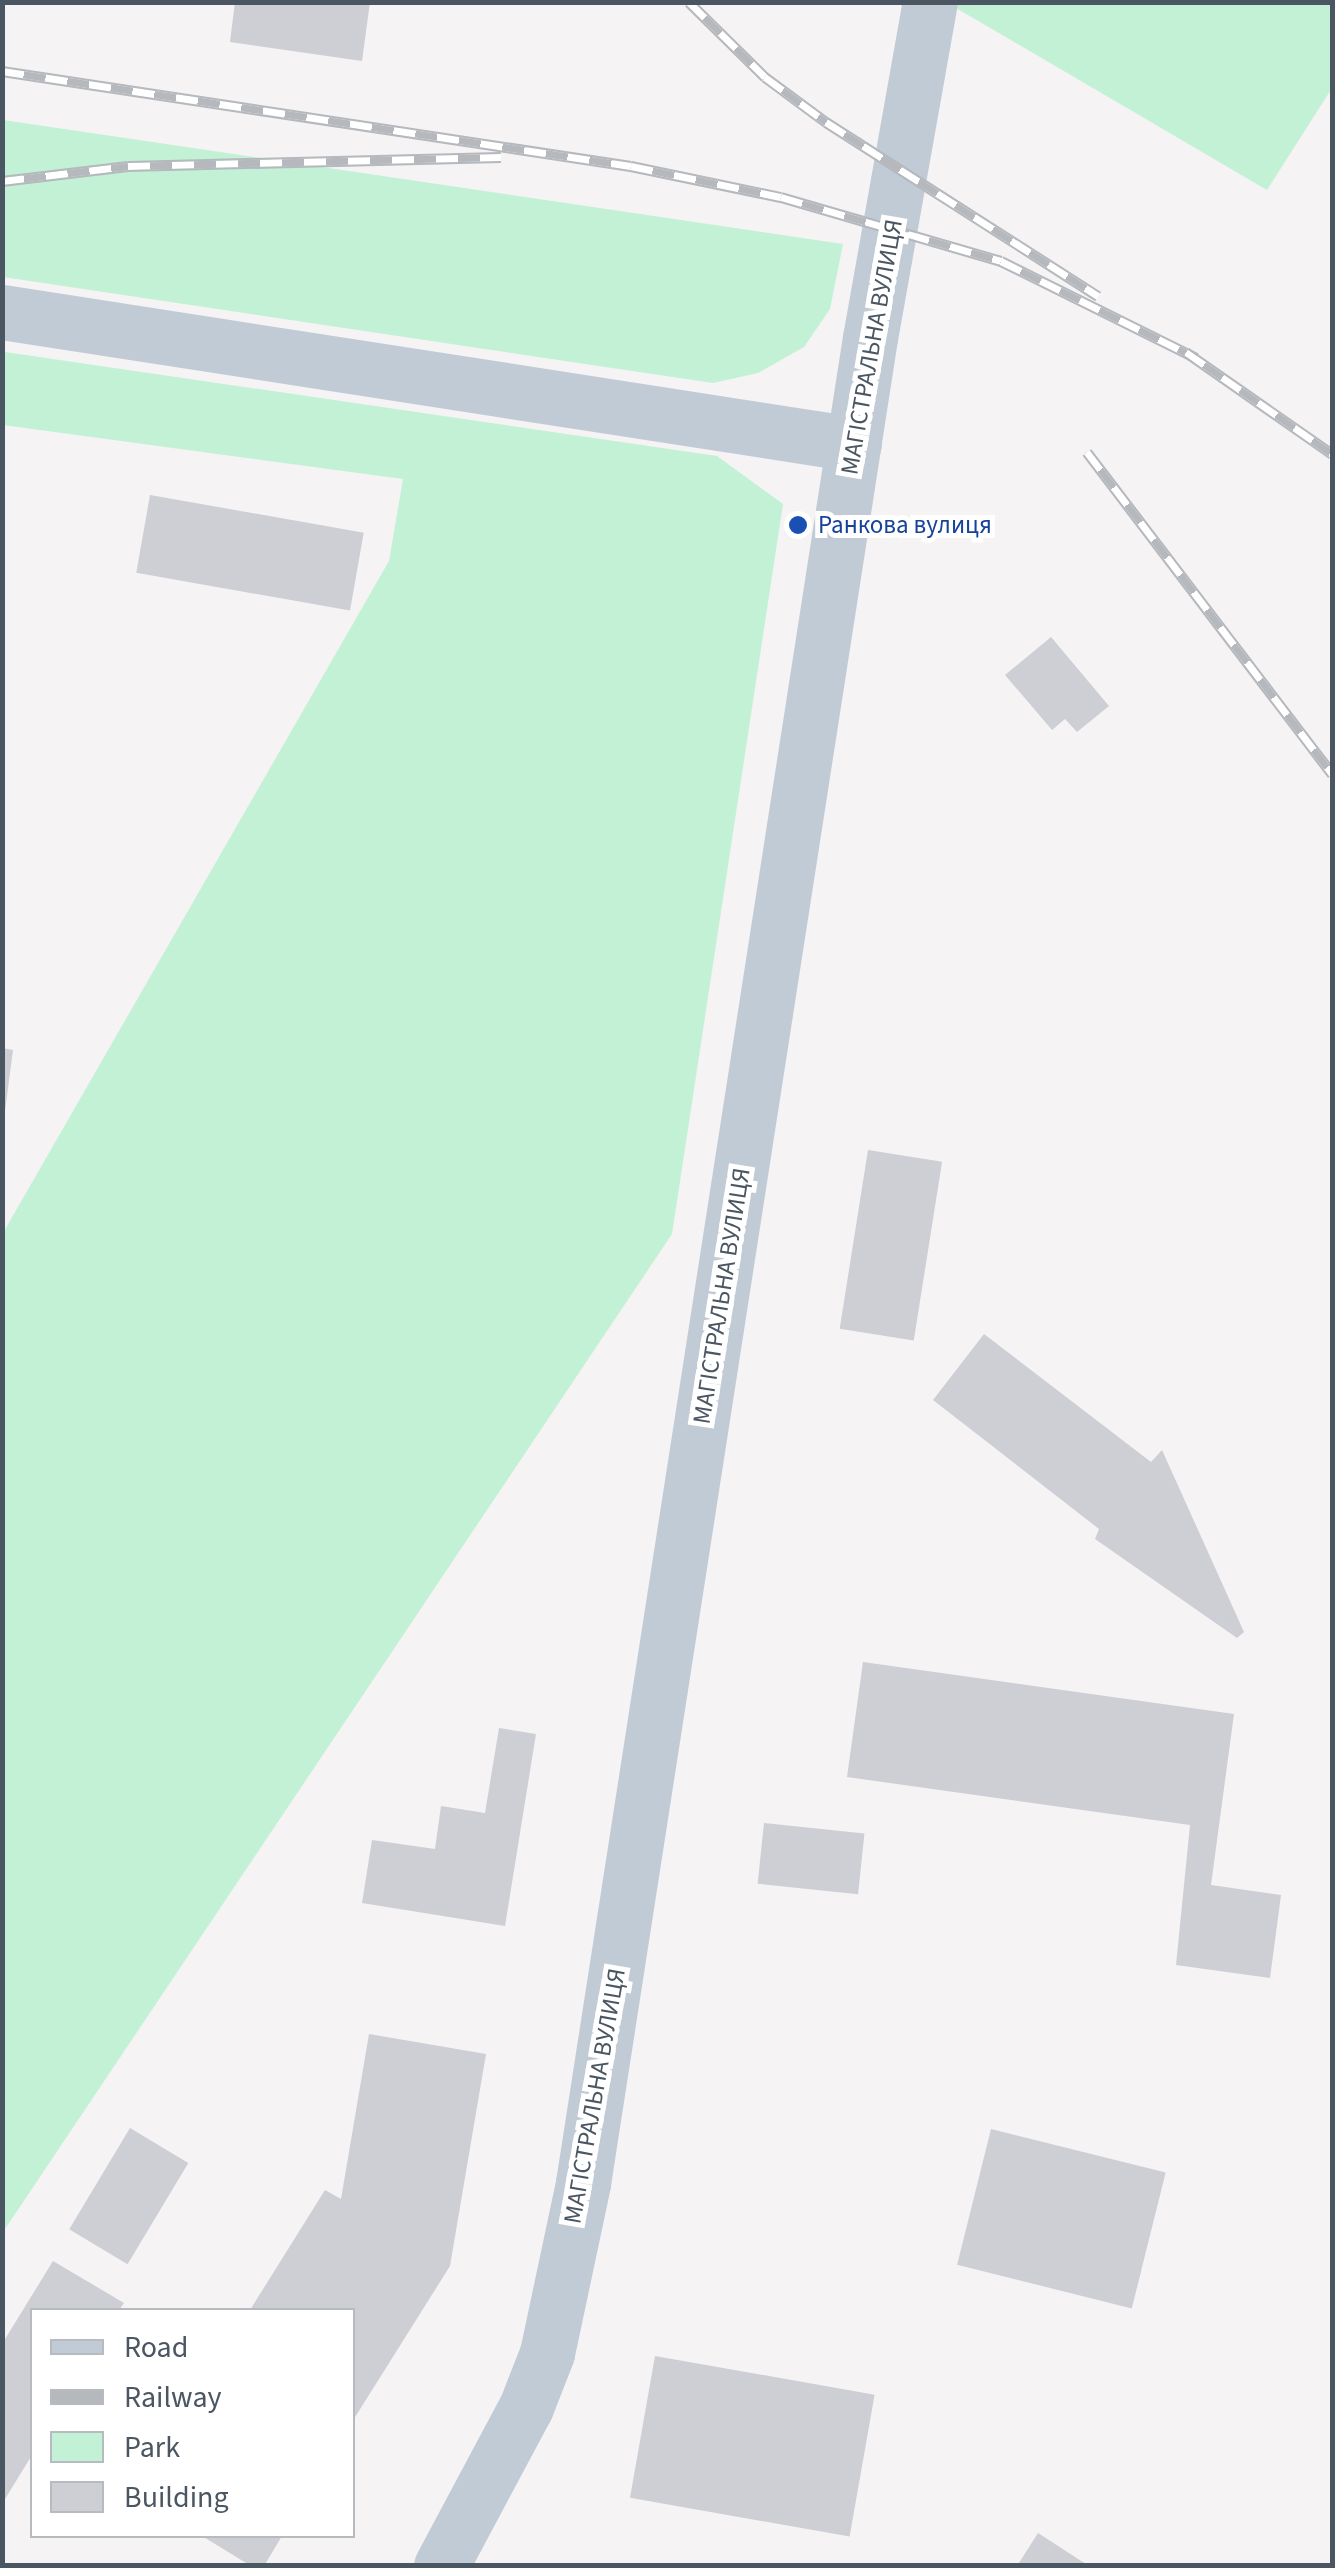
<!DOCTYPE html>
<meta charset="utf-8">
<style>
body{margin:0}
#map{position:relative;width:1335px;height:2568px;overflow:hidden;background:#f5f3f3;font-family:"Source Sans 3",sans-serif}
div>[style]{position:absolute}
.green>*{inset:0;background:#c3f1d5}
.building>*{inset:0;background:#cdcfd5;transform-origin:0 0}
.secondary>*{height:55px;margin:-27.5px;padding:0 27.5px;transform-origin:27.5px;border-radius:27.5px;background:#c1cbd6}
.rail>*{height:11px;margin-top:-5.5px;transform-origin:0;background:repeating-linear-gradient(90deg,#fff 0 22px,#b5b8bd 0 44px);box-sizing:border-box;border-block:2px solid #b5b8bd}
.dots>*{width:28px;height:28px;translate:-50% -50%;box-sizing:border-box;border:5px solid #fff;border-radius:50%}
span{translate:-50% -50%;white-space:nowrap;text-align:center;line-height:1.15;-webkit-text-stroke:10px #fff;paint-order:stroke}
.street-label{font-size:25px;color:#4a5661}
.transit-label{font-size:25px;color:#164399}
.left{translate:0 -50%;text-align:left}
.frame{position:absolute;inset:0;border:5px solid #4a5661;pointer-events:none}
.legend{position:absolute;left:30px;top:2308px;width:325px;height:230px;box-sizing:border-box;background:#fff;border:2px solid #b7bbc0;margin:0;padding:12px 18px;list-style:none;font-size:30px;color:#4a5661}
.legend li{display:flex;align-items:center;gap:20px;height:50px}
.legend b{width:50px;border:2px solid #b7bbc0}
</style>
<div id="map">
<div class="green">
<div style="clip-path:polygon(957px 2px,1332px 3px,1332px 88px,1267px 190px,956px 8px)"></div>
<div style="clip-path:polygon(3px 120px,843px 244px,830px 309px,804px 347px,758px 373px,713px 383px,3px 277px)"></div>
<div style="clip-path:polygon(5px 352px,717px 456px,783px 504px,672px 1234px,3px 2232px,3px 1233px,389px 561px,403px 479px,3px 425px)"></div>
</div>
<div class="building">
<div style="clip-path:polygon(235px 2px,370px 2px,362px 61px,230px 42px)"></div>
<div style="left:150px;top:495px;width:217px;height:79px;rotate:10deg"></div>
<div style="clip-path:polygon(1051px 637px,1109px 706px,1077px 732px,1065px 719px,1052px 730px,1005px 675px)"></div>
<div style="clip-path:polygon(2px 1048px,13px 1050px,5px 1111px,2px 1111px)"></div>
<div style="left:868px;top:1150px;width:75px;height:181px;rotate:9deg"></div>
<div style="clip-path:polygon(984px 1334px,1151px 1462px,1162px 1450px,1244px 1632px,1237px 1638px,1095px 1539px,1099px 1529px,933px 1400px)"></div>
<div style="clip-path:polygon(863px 1662px,1234px 1714px,1211px 1885px,1281px 1895px,1270px 1978px,1176px 1965px,1190px 1825px,847px 1777px)"></div>
<div style="clip-path:polygon(499px 1728px,536px 1734px,505px 1926px,362px 1903px,372px 1840px,435px 1849px,441px 1806px,485px 1813px)"></div>
<div style="left:764px;top:1823px;width:101px;height:61px;rotate:6deg"></div>
<div style="clip-path:polygon(369px 2034px,486px 2054px,450px 2266px,352px 2422px,352px 2310px,250px 2310px,325px 2190px,341px 2199px)"></div>
<div style="left:130px;top:2128px;width:68px;height:118px;rotate:31deg"></div>
<div style="left:991px;top:2129px;width:180px;height:140px;rotate:14deg"></div>
<div style="clip-path:polygon(53px 2261px,124px 2303px,119px 2310px,32px 2310px,32px 2455px,2px 2504px,2px 2344px)"></div>
<div style="left:655px;top:2356px;width:223px;height:144px;rotate:10deg"></div>
<div style="clip-path:polygon(1038px 2533px,1089px 2566px,1017px 2566px)"></div>
<div style="clip-path:polygon(202px 2536px,282px 2536px,264px 2566px,251px 2566px)"></div>
</div>
<div class="secondary">
<div style="left:2px;top:312px;width:862px;rotate:8.81deg"></div>
<div style="left:441px;top:2566px;width:180px;rotate:-61.9deg"></div>
<div style="left:526px;top:2407px;width:58px;rotate:-68.7deg"></div>
<div style="left:547px;top:2353px;width:174px;rotate:-78deg"></div>
<div style="left:583px;top:2183px;width:1867px;rotate:-81.16deg"></div>
<div style="left:870px;top:338px;width:341px;rotate:-79.9deg"></div>
</div>
<div class="rail">
<div style="left:689px;top:2px;width:107px;rotate:44.6deg"></div>
<div style="left:765px;top:77px;width:76px;rotate:36.4deg"></div>
<div style="left:826px;top:122px;width:323px;rotate:32.6deg"></div>
<div style="left:2px;top:71px;width:636px;rotate:8.59deg"></div>
<div style="left:631px;top:166px;width:153px;rotate:11.7deg"></div>
<div style="left:781px;top:197px;width:229px;rotate:16.2deg"></div>
<div style="left:1001px;top:261px;width:218px;rotate:26.4deg"></div>
<div style="left:2px;top:181px;width:127px;rotate:-6.8deg"></div>
<div style="left:128px;top:166px;width:373px;rotate:-1.4deg"></div>
<div style="left:1186px;top:352px;width:178px;rotate:34.9deg"></div>
<div style="left:1087px;top:452px;width:405px;rotate:52.7deg"></div>
</div>
<div class="dots">
<div style="left:798px;top:525px;background:#1a4fb4"></div>
</div>
<div class="street-label">
<span style="left:872px;top:347px;rotate:-80deg">МАГІСТРАЛЬНА ВУЛИЦЯ</span>
<span style="left:722px;top:1296px;rotate:-81deg">МАГІСТРАЛЬНА ВУЛИЦЯ</span>
<span style="left:595px;top:2096px;rotate:-80deg">МАГІСТРАЛЬНА ВУЛИЦЯ</span>
</div>
<div class="transit-label">
<span class="left" style="left:818px;top:525px">Ранкова вулиця</span>
</div>
<div class="frame"></div>
<ul class="legend">
<li><b style="height:12px;background:#c1cbd6"></b>Road</li>
<li><b style="height:12px;background:#b5b8bd"></b>Railway</li>
<li><b style="height:28px;background:#c3f1d5"></b>Park</li>
<li><b style="height:28px;background:#cdcfd5"></b>Building</li>
</ul>
</div>
